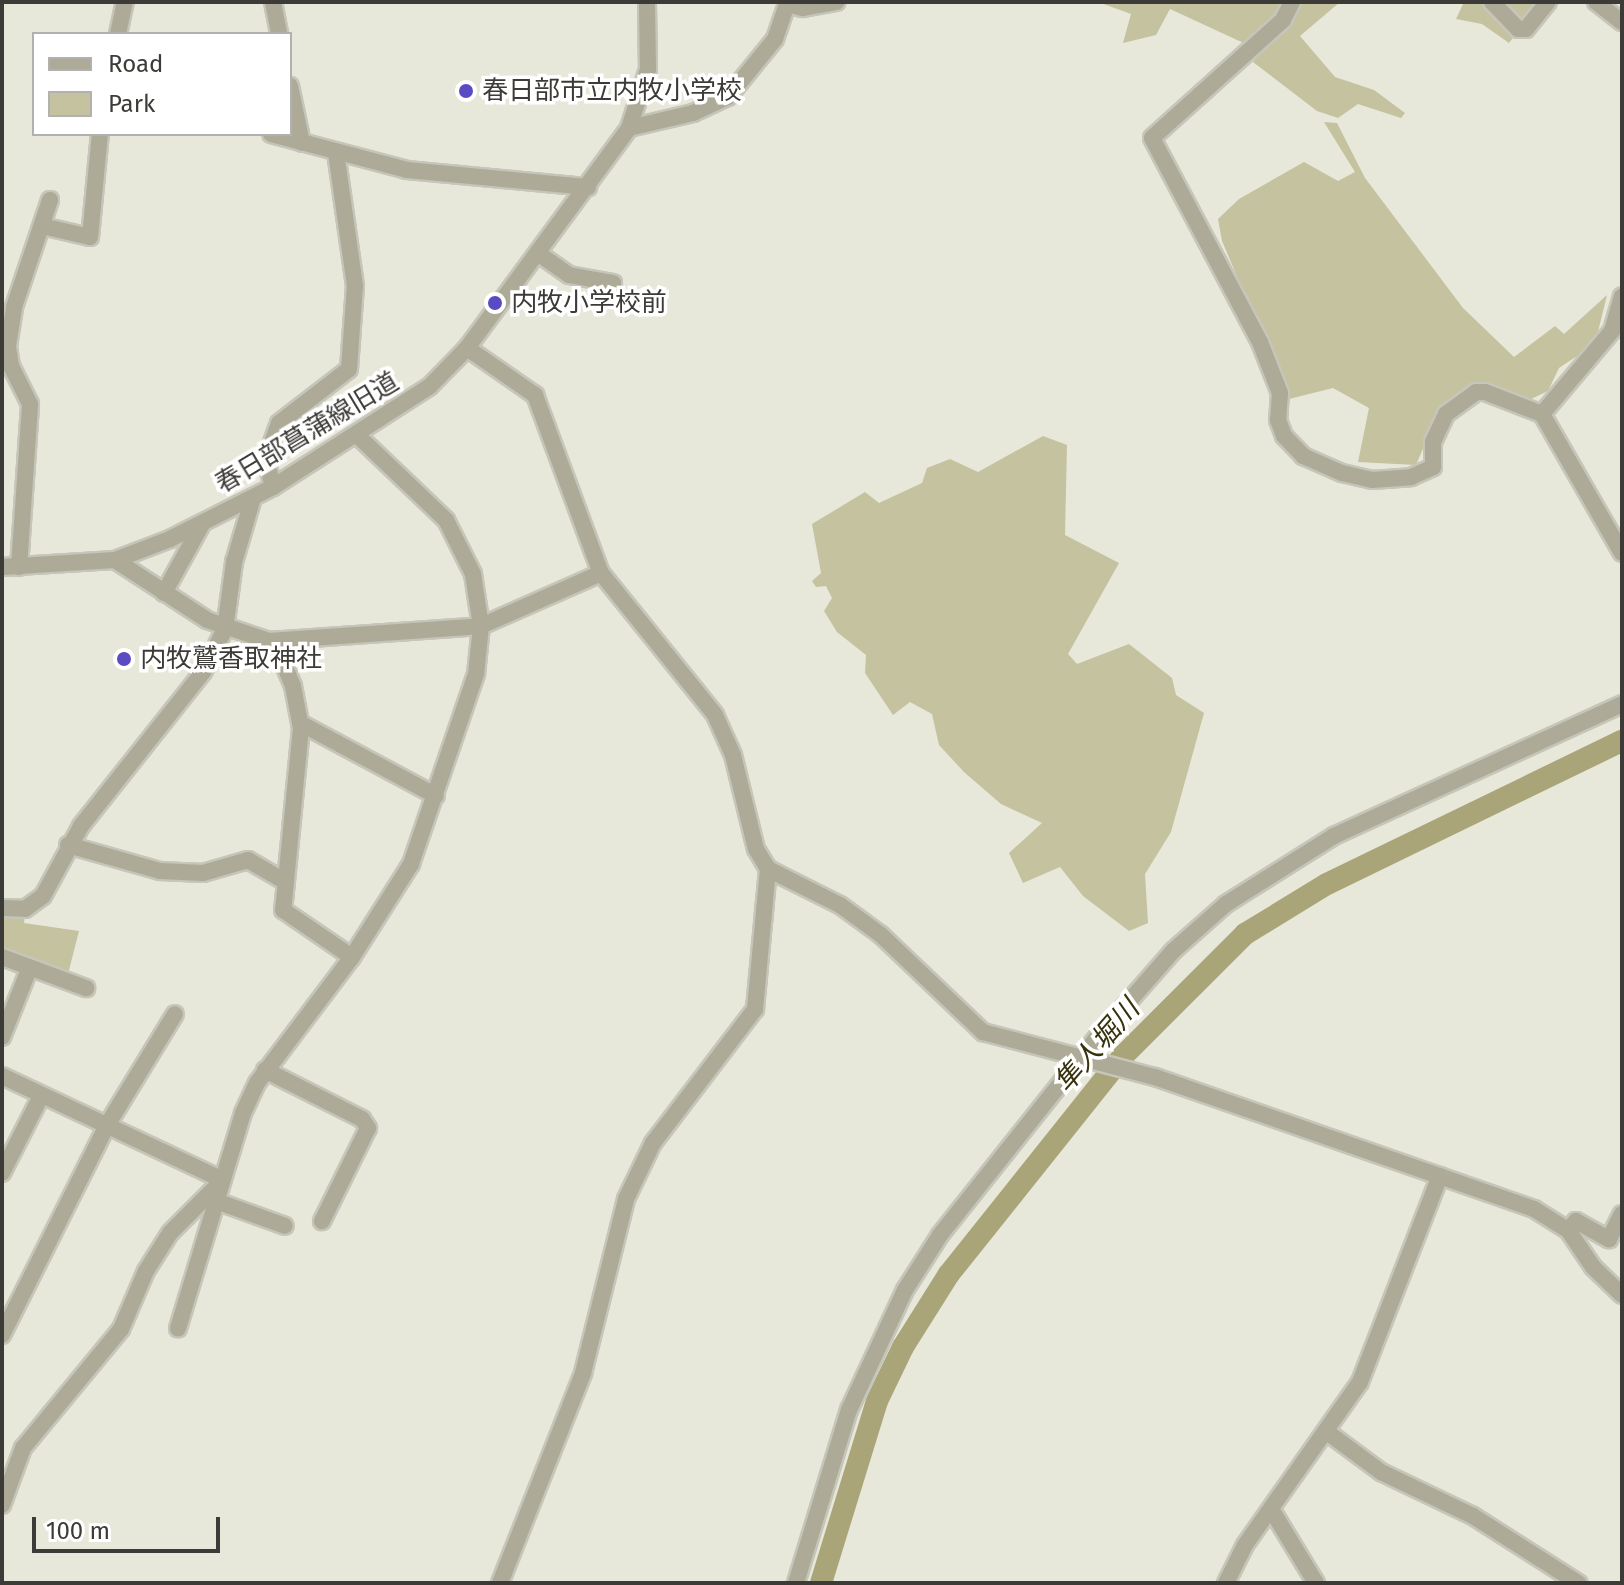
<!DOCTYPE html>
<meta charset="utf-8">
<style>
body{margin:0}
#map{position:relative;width:1624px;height:1585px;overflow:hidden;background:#e7e7da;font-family:"Fira Sans","Noto Sans JP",sans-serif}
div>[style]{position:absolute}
.green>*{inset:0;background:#c5c2a0}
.river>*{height:22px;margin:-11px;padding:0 11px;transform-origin:11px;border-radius:11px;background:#a9a578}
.roads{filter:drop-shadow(2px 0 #c5c5b9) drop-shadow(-2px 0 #c5c5b9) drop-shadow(0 2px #c5c5b9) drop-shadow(0 -2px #c5c5b9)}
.minor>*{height:16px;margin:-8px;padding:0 8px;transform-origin:8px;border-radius:8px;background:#adab97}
.dots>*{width:22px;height:22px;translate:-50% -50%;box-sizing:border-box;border:4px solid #fff;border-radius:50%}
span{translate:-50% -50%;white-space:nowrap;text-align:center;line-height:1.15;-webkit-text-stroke:7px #fff;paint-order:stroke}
.poi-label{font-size:26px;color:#3c3b37}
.left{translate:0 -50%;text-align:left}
.street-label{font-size:26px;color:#3c3b37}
.water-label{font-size:28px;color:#36320c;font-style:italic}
.frame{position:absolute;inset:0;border:4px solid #3c3b37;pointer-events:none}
.legend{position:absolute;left:32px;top:32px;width:260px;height:104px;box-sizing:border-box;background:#fff;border:2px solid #b1b1af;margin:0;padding:10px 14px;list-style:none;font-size:24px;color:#3c3b37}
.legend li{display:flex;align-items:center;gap:16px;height:40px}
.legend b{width:40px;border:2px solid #b1b1af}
.scale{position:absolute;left:32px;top:1517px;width:188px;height:36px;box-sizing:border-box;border:4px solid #3c3b37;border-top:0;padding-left:10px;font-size:24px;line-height:28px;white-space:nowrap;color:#3c3b37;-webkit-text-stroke:6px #fff;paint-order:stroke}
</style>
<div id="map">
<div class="green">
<div style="clip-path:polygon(1098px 2px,1340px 2px,1300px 36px,1335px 77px,1374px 90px,1405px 113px,1401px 118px,1358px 104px,1338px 118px,1317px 111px,1253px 62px,1261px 51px,1170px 9px,1156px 35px,1123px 43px,1131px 14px)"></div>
<div style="clip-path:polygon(1464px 2px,1540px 2px,1509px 43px,1482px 24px,1456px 19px)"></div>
<div style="clip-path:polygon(1324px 122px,1337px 123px,1365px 178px,1463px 308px,1514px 357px,1555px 326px,1564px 334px,1607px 295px,1595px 344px,1559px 368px,1548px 391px,1531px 399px,1484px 385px,1433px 425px,1416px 465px,1358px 462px,1369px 408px,1333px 388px,1289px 399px,1222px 241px,1218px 219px,1239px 199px,1304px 162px,1338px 181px,1355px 172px)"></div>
<div style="clip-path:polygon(1043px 436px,1067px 445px,1065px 535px,1119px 563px,1068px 654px,1077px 664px,1129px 644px,1172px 678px,1176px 695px,1204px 713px,1171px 832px,1145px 874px,1148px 923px,1129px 931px,1083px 896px,1060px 867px,1023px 883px,1009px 853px,1042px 823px,1001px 804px,964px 772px,939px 745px,932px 714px,910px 702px,893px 715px,865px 673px,866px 655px,837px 632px,824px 611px,832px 598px,826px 586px,816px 587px,812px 581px,821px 573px,812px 524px,865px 492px,879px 503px,922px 483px,927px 468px,950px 459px,978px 472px)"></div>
<div style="clip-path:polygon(2px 914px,25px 914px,24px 923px,79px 931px,68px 974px,2px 950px)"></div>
</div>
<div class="river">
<div style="left:821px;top:1583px;width:190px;rotate:-72.9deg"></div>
<div style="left:877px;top:1401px;width:60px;rotate:-64.3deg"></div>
<div style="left:903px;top:1347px;width:86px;rotate:-57.8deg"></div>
<div style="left:949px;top:1274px;width:279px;rotate:-51.4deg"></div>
<div style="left:1123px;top:1056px;width:173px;rotate:-45deg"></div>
<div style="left:1245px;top:934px;width:96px;rotate:-31.4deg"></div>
<div style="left:1327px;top:884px;width:328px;rotate:-25.9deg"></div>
</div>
<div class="roads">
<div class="minor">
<div style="left:273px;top:2px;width:33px;rotate:79deg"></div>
<div style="left:1292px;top:2px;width:20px;rotate:117deg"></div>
<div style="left:1283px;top:20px;width:176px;rotate:138deg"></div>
<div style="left:1152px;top:138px;width:231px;rotate:62.1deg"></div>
<div style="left:1260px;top:342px;width:55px;rotate:68.6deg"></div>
<div style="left:1280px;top:393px;width:27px;rotate:94deg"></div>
<div style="left:1278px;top:420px;width:17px;rotate:69deg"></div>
<div style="left:1284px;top:436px;width:28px;rotate:46deg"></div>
<div style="left:1303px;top:456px;width:43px;rotate:23.6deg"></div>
<div style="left:1342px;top:473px;width:31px;rotate:13deg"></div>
<div style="left:1372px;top:480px;width:39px;rotate:-4deg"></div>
<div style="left:1411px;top:477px;width:24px;rotate:-24deg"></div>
<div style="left:1433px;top:467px;width:25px;rotate:-90deg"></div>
<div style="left:1433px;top:442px;width:31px;rotate:-65deg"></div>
<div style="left:1446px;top:414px;width:37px;rotate:-36deg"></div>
<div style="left:1476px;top:392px;width:9px"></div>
<div style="left:1485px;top:392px;width:61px;rotate:21.1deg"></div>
<div style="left:1542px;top:414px;width:160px;rotate:60.1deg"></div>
<div style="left:1492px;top:2px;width:37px;rotate:46deg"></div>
<div style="left:1518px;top:29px;width:8px"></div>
<div style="left:1526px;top:29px;width:35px;rotate:-51deg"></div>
<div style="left:1596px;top:2px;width:33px;rotate:38deg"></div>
<div style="left:788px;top:4px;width:15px;rotate:16deg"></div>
<div style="left:802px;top:8px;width:35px;rotate:-10deg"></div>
<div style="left:118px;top:34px;width:33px;rotate:-78deg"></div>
<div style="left:290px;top:86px;width:58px;rotate:78.1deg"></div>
<div style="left:629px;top:128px;width:66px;rotate:-13.2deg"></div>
<div style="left:693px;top:113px;width:38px;rotate:-25deg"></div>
<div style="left:728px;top:97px;width:75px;rotate:-51deg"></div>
<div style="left:775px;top:39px;width:39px;rotate:-71deg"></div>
<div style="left:271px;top:134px;width:141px;rotate:14.8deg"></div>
<div style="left:407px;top:170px;width:182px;rotate:5.4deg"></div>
<div style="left:42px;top:226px;width:49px;rotate:12.9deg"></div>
<div style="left:90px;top:237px;width:103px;rotate:-84.5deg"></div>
<div style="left:539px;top:254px;width:37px;rotate:35deg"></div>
<div style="left:569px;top:275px;width:45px;rotate:10.3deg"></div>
<div style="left:467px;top:348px;width:83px;rotate:34.7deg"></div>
<div style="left:535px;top:395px;width:190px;rotate:69.7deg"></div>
<div style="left:1542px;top:414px;width:109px;rotate:-49.9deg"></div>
<div style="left:1612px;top:331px;width:36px;rotate:-74deg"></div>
<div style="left:358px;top:436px;width:122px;rotate:43.7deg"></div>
<div style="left:446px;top:520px;width:60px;rotate:63.4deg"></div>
<div style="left:473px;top:574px;width:53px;rotate:81.3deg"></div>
<div style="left:481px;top:626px;width:131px;rotate:-23.8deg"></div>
<div style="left:601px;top:573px;width:182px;rotate:51.2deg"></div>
<div style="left:715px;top:715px;width:44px;rotate:65.8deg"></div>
<div style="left:733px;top:755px;width:97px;rotate:76.3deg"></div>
<div style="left:756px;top:849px;width:23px;rotate:59deg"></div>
<div style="left:768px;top:869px;width:80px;rotate:26.6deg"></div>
<div style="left:840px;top:905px;width:51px;rotate:36.2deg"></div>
<div style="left:881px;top:935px;width:141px;rotate:43.6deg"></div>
<div style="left:983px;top:1032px;width:178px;rotate:14.7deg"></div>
<div style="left:1155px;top:1077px;width:401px;rotate:19.2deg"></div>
<div style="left:1534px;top:1209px;width:40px;rotate:32deg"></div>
<div style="left:1568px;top:1230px;width:45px;rotate:56deg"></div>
<div style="left:1593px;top:1267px;width:40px;rotate:44deg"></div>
<div style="left:273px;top:487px;width:29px;rotate:-104deg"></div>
<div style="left:266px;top:459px;width:38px;rotate:-70deg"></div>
<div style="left:279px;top:423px;width:88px;rotate:-37.6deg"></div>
<div style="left:349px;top:369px;width:83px;rotate:-85.9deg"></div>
<div style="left:355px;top:286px;width:135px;rotate:-98.1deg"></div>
<div style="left:115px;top:560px;width:110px;rotate:33.1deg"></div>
<div style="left:207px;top:620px;width:65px;rotate:18.7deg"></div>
<div style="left:269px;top:641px;width:213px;rotate:-4deg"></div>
<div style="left:481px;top:626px;width:48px;rotate:95.9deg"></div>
<div style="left:476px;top:674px;width:201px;rotate:108.9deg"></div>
<div style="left:411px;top:864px;width:110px;rotate:122.4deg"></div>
<div style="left:352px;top:957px;width:158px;rotate:127deg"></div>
<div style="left:257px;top:1083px;width:33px;rotate:115deg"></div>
<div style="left:243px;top:1113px;width:225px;rotate:106.8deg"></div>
<div style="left:2px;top:567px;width:113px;rotate:-3.5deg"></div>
<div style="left:115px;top:560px;width:59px;rotate:-20.9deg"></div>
<div style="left:170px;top:539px;width:115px;rotate:-26.8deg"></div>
<div style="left:273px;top:487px;width:185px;rotate:-32.7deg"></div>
<div style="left:429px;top:387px;width:54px;rotate:-45.7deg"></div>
<div style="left:467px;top:348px;width:273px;rotate:-53.6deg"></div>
<div style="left:629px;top:128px;width:62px;rotate:-72.1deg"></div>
<div style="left:648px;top:69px;width:67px;rotate:-90.9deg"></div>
<div style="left:19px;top:567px;width:163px;rotate:-86.1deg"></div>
<div style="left:30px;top:404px;width:42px;rotate:-116.6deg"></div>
<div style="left:11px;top:366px;width:20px;rotate:-99deg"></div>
<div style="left:8px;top:346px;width:39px;rotate:-81deg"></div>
<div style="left:14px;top:307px;width:113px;rotate:-71.4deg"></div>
<div style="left:164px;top:593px;width:79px;rotate:-61.2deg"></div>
<div style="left:274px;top:641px;width:49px;rotate:67.1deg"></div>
<div style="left:293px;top:686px;width:43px;rotate:79.2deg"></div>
<div style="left:301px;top:728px;width:183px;rotate:95.6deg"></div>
<div style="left:283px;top:910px;width:83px;rotate:34.3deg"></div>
<div style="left:300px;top:723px;width:154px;rotate:28.2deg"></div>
<div style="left:68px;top:845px;width:96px;rotate:15.8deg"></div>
<div style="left:160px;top:871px;width:43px;rotate:2.7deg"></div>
<div style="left:203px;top:873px;width:47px;rotate:-16.1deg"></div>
<div style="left:248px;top:860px;width:44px;rotate:30.1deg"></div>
<div style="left:2px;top:908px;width:23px;rotate:2deg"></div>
<div style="left:25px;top:909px;width:22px;rotate:-36deg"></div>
<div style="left:43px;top:896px;width:80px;rotate:-61.5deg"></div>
<div style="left:81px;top:826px;width:196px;rotate:-51.6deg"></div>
<div style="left:203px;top:672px;width:48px;rotate:-62.9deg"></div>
<div style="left:225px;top:629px;width:68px;rotate:-82.3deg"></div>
<div style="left:234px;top:562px;width:67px;rotate:-73.5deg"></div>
<div style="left:2px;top:957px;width:90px;rotate:20.3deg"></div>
<div style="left:2px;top:1037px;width:75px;rotate:-68.2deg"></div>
<div style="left:265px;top:1070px;width:109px;rotate:26.8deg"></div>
<div style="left:362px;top:1119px;width:11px;rotate:56deg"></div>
<div style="left:368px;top:1128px;width:104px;rotate:116.3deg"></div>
<div style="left:2px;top:1076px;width:244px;rotate:25.2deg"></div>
<div style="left:2px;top:1173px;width:86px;rotate:-63.1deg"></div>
<div style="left:216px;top:1201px;width:73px;rotate:19.9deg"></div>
<div style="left:1568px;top:1230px;width:12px;rotate:-48deg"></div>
<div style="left:1576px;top:1221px;width:38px;rotate:29deg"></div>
<div style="left:1609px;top:1239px;width:28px;rotate:-63deg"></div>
<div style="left:2px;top:1335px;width:233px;rotate:-63.4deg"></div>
<div style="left:106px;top:1127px;width:132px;rotate:-58.6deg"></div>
<div style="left:1327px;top:1432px;width:67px;rotate:36.5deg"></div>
<div style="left:1381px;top:1472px;width:102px;rotate:25.6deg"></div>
<div style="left:1473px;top:1516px;width:125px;rotate:32.5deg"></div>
<div style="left:2px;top:1505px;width:61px;rotate:-69.8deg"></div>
<div style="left:23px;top:1448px;width:154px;rotate:-50.5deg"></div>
<div style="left:121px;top:1329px;width:63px;rotate:-66.7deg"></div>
<div style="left:146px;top:1271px;width:45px;rotate:-57.7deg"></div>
<div style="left:170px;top:1233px;width:69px;rotate:-45deg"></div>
<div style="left:1271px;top:1509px;width:87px;rotate:58.7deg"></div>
<div style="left:500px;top:1583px;width:226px;rotate:-68.4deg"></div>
<div style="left:583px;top:1373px;width:179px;rotate:-76.1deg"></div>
<div style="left:626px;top:1199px;width:62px;rotate:-64.3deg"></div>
<div style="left:653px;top:1143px;width:168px;rotate:-52.7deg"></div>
<div style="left:755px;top:1009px;width:141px;rotate:-84.7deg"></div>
<div style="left:796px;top:1583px;width:181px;rotate:-73deg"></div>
<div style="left:849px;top:1410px;width:132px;rotate:-65deg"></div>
<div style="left:905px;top:1290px;width:65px;rotate:-57.5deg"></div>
<div style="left:940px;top:1235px;width:251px;rotate:-51.5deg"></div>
<div style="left:1096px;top:1039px;width:117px;rotate:-48.8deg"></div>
<div style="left:1173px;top:951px;width:71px;rotate:-41.6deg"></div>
<div style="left:1226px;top:904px;width:128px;rotate:-32.2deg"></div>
<div style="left:1334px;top:836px;width:317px;rotate:-24.6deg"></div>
<div style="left:1226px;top:1583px;width:42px;rotate:-63.4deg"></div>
<div style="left:1245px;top:1545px;width:199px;rotate:-54.8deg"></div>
<div style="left:1360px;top:1382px;width:221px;rotate:-68.8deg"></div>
</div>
</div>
<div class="dots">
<div style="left:466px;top:91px;background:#5a4bc3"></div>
<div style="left:495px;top:303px;background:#5a4bc3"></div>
<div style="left:124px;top:659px;background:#5a4bc3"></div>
</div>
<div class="poi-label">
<span class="left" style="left:482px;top:91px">春日部市立内牧小学校</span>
<span class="left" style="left:511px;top:303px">内牧小学校前</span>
<span class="left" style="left:140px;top:659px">内牧鷲香取神社</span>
</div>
<div class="street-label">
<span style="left:307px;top:433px;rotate:-31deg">春日部菖蒲線旧道</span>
</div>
<div class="water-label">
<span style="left:1097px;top:1046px;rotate:-49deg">隼人堀川</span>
</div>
<div class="frame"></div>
<ul class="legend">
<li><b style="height:10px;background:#adab97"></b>Road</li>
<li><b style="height:22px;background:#c5c2a0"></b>Park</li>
</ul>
<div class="scale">100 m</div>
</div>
